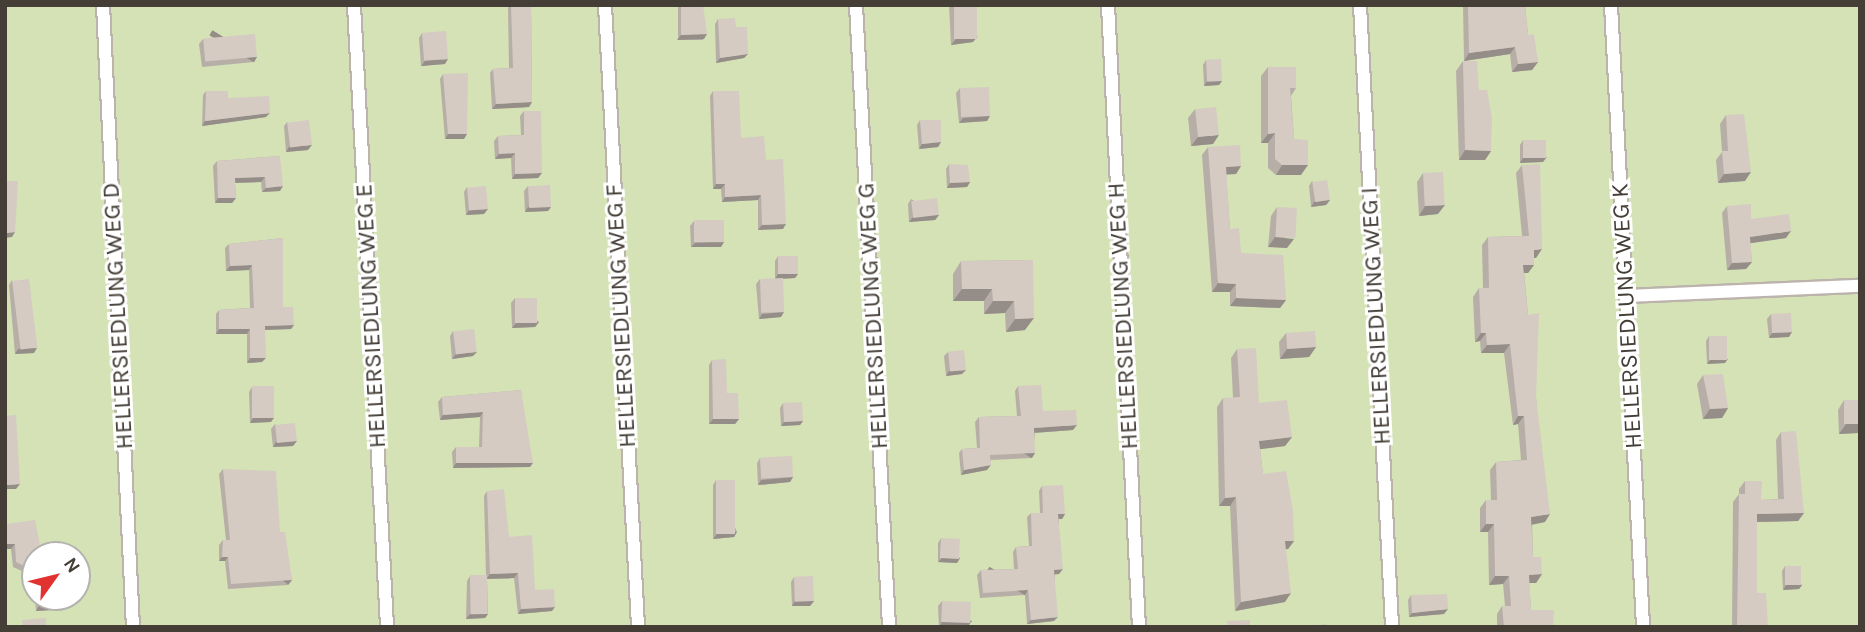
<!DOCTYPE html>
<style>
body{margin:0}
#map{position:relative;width:1865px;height:632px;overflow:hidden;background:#f2eee8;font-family:Karla,sans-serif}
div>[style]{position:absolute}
.green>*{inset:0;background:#d4e2b5}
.roads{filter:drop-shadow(2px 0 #bcb4ac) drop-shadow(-2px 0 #bcb4ac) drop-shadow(0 2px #bcb4ac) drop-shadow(0 -2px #bcb4ac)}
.service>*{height:12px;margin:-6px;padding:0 6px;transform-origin:6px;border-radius:6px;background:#fff}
.wall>*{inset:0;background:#b7afa7;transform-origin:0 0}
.shaded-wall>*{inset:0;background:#958e88;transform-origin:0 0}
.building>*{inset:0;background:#d5cbc2;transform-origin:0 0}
span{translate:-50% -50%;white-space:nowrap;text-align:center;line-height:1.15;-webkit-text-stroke:6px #fff;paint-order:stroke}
.street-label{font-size:24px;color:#443e37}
.frame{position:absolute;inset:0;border:7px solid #443e37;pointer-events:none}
.north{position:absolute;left:21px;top:541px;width:70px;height:70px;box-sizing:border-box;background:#fff;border:2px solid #b4b2af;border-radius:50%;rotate:56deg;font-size:19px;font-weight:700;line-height:28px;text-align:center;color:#443e37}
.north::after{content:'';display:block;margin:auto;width:24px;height:32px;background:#e2322f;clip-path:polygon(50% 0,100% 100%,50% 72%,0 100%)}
</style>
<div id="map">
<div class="green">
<div style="clip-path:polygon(evenodd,5px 5px,1860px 5px,1860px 627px,5px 627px,5px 5px,35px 555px,77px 555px,77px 597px,35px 597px,35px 555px)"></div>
</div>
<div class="roads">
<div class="service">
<div style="left:103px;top:5px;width:623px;rotate:87.24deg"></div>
<div style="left:354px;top:5px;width:623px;rotate:86.96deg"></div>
<div style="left:605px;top:5px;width:623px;rotate:86.96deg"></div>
<div style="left:856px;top:5px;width:623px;rotate:86.96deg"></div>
<div style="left:1108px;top:5px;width:623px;rotate:87.15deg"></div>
<div style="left:1360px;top:5px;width:623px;rotate:87.05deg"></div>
<div style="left:1611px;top:5px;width:623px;rotate:87.05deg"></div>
<div style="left:1627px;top:296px;width:233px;rotate:-2.5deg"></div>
</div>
</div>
<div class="wall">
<div style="clip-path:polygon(510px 5px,531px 5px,532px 102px,529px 107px,492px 109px,490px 73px,493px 69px,509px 68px,508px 8px)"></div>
<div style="left:678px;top:5px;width:25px;height:35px"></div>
<div style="clip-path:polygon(949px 5px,977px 5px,973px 42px,951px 45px)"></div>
<div style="clip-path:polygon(1463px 5px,1525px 5px,1528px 35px,1538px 62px,1532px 70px,1512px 72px,1510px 54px,1464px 61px)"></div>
<div style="clip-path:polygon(718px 19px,736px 27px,748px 54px,744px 58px,716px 63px,715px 24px)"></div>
<div style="clip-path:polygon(422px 33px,445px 64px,421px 66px,419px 38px)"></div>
<div style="clip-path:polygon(203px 39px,257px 57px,254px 62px,202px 67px,199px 44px)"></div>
<div style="clip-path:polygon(1206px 60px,1222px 81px,1219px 85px,1204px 86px,1203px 65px)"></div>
<div style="clip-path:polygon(1463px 61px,1479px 90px,1491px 151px,1485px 160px,1459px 160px,1456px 71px)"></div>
<div style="clip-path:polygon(1268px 67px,1296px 88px,1291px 96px,1294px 139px,1301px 175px,1276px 175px,1268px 168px,1268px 143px,1261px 143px,1261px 76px)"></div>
<div style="clip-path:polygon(443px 74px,464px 139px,445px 139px,440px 79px)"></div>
<div style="clip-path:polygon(960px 88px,990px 116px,987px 121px,959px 123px,956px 93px)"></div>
<div style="clip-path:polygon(206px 91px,228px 98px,266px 117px,202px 126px,203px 95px)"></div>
<div style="clip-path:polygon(713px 91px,741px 138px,766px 160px,783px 229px,758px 230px,758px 200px,722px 202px,721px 189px,713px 189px,710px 96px)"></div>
<div style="clip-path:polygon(1195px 109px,1213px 144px,1191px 146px,1188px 118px)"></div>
<div style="clip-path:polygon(524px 111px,542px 173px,538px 178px,512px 179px,511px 158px,495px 159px,494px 141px,498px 136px,521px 135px,520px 116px)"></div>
<div style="clip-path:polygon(1726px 115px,1745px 181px,1718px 183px,1716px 160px,1722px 152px,1720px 124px)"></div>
<div style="clip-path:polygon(920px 120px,941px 142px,938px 147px,919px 149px,917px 125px)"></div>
<div style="clip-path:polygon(287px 122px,308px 150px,286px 152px,284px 126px)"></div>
<div style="clip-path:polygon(1523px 140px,1543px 162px,1520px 163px,1520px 145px)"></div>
<div style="clip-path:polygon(1208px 147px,1241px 166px,1236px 174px,1226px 174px,1230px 229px,1241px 253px,1286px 300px,1280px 308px,1230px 306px,1230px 292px,1212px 292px,1202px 155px)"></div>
<div style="clip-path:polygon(280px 156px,280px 191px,262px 192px,261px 182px,235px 183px,236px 198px,232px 203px,215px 203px,213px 166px,217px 161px)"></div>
<div style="clip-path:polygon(949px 164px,970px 182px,967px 187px,947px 188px,946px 169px)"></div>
<div style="clip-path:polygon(1522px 165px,1536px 258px,1534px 258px,1534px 265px,1528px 273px,1524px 273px,1536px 397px,1545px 522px,1532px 524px,1533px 557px,1542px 574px,1536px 583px,1529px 583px,1531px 610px,1553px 627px,1497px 627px,1497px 614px,1502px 606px,1505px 606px,1503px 584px,1489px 585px,1488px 532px,1480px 532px,1480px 508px,1486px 500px,1491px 500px,1490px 470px,1496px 462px,1521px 460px,1518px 424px,1513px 425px,1504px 353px,1481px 353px,1480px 341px,1475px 342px,1473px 297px,1479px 288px,1483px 288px,1482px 245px,1488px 237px,1522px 236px,1516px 173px)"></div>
<div style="clip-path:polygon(1423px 173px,1438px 214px,1419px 216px,1417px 182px)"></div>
<div style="clip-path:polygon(1312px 181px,1330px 200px,1326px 205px,1311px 207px,1309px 186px)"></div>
<div style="clip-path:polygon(528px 186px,551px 207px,548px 211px,525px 212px,524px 191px)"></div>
<div style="clip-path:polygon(467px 187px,484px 214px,466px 215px,464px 192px)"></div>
<div style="clip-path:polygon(911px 199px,939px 215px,935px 220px,909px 222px,908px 204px)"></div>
<div style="clip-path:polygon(1727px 206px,1751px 219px,1786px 238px,1750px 243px,1752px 262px,1746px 269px,1727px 270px,1722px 213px)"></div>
<div style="clip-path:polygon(1277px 207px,1287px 248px,1268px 247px,1271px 216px)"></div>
<div style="clip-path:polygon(694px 221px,721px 247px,691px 247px,690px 226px)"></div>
<div style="clip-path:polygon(283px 238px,283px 307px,294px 325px,291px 329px,265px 330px,262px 362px,247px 363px,247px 334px,216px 334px,216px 314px,219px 310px,250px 308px,249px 270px,226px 271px,225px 248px,229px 244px)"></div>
<div style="clip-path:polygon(778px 256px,798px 274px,795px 278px,783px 279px,781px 317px,759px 319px,756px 284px,760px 279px,775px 279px,775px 261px)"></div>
<div style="clip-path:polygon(1033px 260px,1025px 330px,1006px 332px,1005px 313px,984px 314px,984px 301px,953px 301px,953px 274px,961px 261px)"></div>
<div style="clip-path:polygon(12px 280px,34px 353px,15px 354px,9px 285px)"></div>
<div style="clip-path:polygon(515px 298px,539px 322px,535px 327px,512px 328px,511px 303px)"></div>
<div style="clip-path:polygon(1771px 314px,1789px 337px,1769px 338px,1767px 319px)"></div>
<div style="clip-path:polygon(453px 331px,473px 356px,452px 359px,450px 336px)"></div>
<div style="clip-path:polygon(1286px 333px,1316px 347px,1309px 357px,1280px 359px,1279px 342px)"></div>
<div style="clip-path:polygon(1709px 336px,1725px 363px,1707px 364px,1706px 341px)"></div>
<div style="clip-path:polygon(1237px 349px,1259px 403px,1292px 437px,1285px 446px,1260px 449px,1263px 474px,1294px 541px,1288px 549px,1286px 549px,1285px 602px,1235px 611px,1230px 506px,1219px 506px,1217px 407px,1223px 398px,1233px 398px,1231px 358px)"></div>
<div style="clip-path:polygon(948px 352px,962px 374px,946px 376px,944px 356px)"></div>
<div style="clip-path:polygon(712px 360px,739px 419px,735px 424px,709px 424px,709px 365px)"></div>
<div style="clip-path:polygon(1703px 375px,1728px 408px,1722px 418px,1703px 419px,1697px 384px)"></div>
<div style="clip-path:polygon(1018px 386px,1043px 411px,1073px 430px,1035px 433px,1032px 458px,991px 460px,987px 470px,961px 475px,959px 453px,962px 449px,977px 448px,975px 422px,979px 417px,1017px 416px,1015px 391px)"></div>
<div style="clip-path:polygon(252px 387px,271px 422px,250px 423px,249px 392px)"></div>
<div style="clip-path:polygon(521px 390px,530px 467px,453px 468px,452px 452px,456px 447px,479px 447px,480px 417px,440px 420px,438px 402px,442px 397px)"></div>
<div style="clip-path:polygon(1844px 400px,1858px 433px,1839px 434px,1838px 410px)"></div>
<div style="clip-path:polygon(783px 403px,803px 421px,800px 425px,781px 426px,780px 408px)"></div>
<div style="clip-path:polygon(275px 424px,293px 446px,273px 447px,271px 429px)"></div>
<div style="clip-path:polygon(1781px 432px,1804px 513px,1798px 521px,1757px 522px,1757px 593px,1768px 627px,1732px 627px,1733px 502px,1739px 494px,1739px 489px,1745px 481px,1761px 500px,1778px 499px,1776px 440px)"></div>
<div style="clip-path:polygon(760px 458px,793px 477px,790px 482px,758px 485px,757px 463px)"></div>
<div style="clip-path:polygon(223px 469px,280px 532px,292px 580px,288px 585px,228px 589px,225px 561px,219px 561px,219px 545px,223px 540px,226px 540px,219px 474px)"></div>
<div style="clip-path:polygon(716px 480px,737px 532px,734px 537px,713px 539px,713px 485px)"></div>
<div style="clip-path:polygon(1042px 486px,1065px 514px,1062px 519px,1059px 519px,1059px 574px,1055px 574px,1054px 621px,1027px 624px,1025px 595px,980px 598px,977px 575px,981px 570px,1014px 569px,1013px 552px,1016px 547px,1029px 546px,1027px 517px,1031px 513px,1040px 513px,1039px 491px)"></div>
<div style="clip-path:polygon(487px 491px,535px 590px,552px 611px,518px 614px,514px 578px,487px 579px,488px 614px,485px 618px,466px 619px,467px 581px,470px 576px,486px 575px,484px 496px)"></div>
<div style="clip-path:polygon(7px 524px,35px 555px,35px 570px,22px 571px,13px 567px,11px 549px)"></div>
<div style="clip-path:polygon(941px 538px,960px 558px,957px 563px,938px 562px,938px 543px)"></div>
<div style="clip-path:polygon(1785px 566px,1802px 585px,1799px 589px,1783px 590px,1782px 571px)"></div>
<div style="clip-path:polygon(794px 577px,814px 601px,810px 606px,792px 606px,791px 582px)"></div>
<div style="clip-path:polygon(1411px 595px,1444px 614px,1409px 617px,1408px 600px)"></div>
<div style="clip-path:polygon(35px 597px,56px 597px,56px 605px,52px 610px,36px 611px)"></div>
<div style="clip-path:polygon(942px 601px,972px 621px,968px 626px,939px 627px,938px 606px)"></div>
</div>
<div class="shaded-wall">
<div style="clip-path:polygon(199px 5px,227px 5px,197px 7px)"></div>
<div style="clip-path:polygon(707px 34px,704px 39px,677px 40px,681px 35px)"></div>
<div style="clip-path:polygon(978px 36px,973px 42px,951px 45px,956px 39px)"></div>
<div style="clip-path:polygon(1515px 47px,1510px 54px,1464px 61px,1469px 53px)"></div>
<div style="clip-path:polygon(748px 54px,744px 58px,716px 63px,720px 58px)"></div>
<div style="left:257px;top:57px;width:6px;height:52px;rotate:121deg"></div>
<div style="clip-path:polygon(448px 59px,445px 64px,421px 66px,425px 61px)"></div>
<div style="clip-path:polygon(1538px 62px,1532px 70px,1512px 72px,1518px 64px)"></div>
<div style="clip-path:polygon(1207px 81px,1222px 81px,1219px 85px,1204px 86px)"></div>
<div style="clip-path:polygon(532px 102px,529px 107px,492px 109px,496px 104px)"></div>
<div style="clip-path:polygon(270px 113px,266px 117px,202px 126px,205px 121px)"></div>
<div style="clip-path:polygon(990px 116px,987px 121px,959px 123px,963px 118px)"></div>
<div style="clip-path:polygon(1275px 133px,1268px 143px,1261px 143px,1268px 134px)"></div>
<div style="clip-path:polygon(448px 134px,467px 134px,464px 139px,445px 139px)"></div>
<div style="clip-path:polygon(1219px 135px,1213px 144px,1191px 146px,1198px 137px)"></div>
<div style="clip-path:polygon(941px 142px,938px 147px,919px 149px,922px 144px)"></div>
<div style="clip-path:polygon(312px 145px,308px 150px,286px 152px,289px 147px)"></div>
<div style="clip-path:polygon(1465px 150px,1491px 151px,1485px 160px,1459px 160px)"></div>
<div style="clip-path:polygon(515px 153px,511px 158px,495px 159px,499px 154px)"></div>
<div style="clip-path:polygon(1547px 157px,1543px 162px,1520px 163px,1523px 158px)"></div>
<div style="clip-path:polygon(1282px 165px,1308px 165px,1301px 175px,1276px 175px)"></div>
<div style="clip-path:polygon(1241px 166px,1236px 174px,1220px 175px,1226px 167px)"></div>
<div style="clip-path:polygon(1751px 172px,1745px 181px,1718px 183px,1724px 174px)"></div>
<div style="clip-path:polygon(542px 173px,538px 178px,512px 179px,515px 174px)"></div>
<div style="clip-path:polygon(265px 177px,261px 182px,231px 183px,235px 178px)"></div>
<div style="clip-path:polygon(970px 182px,967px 187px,947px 188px,950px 183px)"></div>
<div style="clip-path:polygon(716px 184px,725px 184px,721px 189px,713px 189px)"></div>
<div style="clip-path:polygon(283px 186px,280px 191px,262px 192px,266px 188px)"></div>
<div style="clip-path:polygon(761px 195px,758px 200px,722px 202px,725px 197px)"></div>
<div style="clip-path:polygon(218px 198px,236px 198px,232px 203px,215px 203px)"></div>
<div style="clip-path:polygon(1330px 200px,1326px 205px,1311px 207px,1314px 202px)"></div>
<div style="clip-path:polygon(1445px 205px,1438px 214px,1419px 216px,1425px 206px)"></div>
<div style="clip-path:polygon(528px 207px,551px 207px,548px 211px,525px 212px)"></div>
<div style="clip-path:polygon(488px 209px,484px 214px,466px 215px,469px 210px)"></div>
<div style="clip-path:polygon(939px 215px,935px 220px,909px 222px,913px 217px)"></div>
<div style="clip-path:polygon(786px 224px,783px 229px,758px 230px,762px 225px)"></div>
<div style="clip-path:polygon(1791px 231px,1786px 238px,1745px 244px,1750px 237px)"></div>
<div style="clip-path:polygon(15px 232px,12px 237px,5px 238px,5px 233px)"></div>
<div style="clip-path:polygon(1275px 237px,1294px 239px,1287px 248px,1268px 247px)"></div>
<div style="clip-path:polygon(724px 242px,721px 247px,691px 247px,695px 243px)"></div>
<div style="clip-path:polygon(1542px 249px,1536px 258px,1528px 258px,1534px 250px)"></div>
<div style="clip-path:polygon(1752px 262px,1746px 269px,1727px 270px,1732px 263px)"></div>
<div style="clip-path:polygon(252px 265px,249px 270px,226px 271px,230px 266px)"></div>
<div style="clip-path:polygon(1523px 265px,1534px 265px,1528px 273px,1517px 273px)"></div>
<div style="clip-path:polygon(778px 274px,798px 274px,795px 278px,775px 279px)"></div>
<div style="clip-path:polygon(1218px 283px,1236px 284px,1230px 292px,1212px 292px)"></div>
<div style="clip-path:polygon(962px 289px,992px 289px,984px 301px,953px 301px)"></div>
<div style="clip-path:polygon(1236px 298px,1286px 300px,1280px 308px,1230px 306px)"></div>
<div style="clip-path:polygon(993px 301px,1014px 301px,1005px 313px,984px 314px)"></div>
<div style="clip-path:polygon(784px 312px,781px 317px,759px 319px,762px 314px)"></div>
<div style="clip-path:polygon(1034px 318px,1025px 330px,1006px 332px,1015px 319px)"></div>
<div style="clip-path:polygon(539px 322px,535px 327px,512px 328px,516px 323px)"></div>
<div style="clip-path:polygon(294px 325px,291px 329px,262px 330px,265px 326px)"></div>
<div style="clip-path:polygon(219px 329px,250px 329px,247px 334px,216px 334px)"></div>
<div style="clip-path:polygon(1792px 332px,1789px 337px,1769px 338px,1772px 333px)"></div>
<div style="clip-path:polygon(1481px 333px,1486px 333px,1480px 341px,1475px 342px)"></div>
<div style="clip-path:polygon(1510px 344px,1504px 353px,1481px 353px,1487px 345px)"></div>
<div style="clip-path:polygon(1316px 347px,1309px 357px,1280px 359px,1287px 349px)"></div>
<div style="clip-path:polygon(37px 348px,34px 353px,15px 354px,18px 349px)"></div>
<div style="clip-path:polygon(477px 352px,473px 356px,452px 359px,456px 354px)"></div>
<div style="clip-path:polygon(250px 358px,266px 358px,262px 362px,247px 363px)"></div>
<div style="clip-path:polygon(1728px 359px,1725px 363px,1707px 364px,1710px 360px)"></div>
<div style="clip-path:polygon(966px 370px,962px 374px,946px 376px,949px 371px)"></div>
<div style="clip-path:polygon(1728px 408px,1722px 418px,1703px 419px,1710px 409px)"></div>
<div style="clip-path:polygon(483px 412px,480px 417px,440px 420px,443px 415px)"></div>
<div style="clip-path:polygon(1518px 416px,1524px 416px,1518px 424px,1513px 425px)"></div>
<div style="clip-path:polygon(253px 418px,274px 418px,271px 422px,250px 423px)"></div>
<div style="clip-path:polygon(713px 419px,739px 419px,735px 424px,709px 424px)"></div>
<div style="clip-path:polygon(803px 421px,800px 425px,781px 426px,784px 422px)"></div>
<div style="clip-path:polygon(1846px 424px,1860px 424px,1860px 430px,1858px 433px,1839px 434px)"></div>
<div style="clip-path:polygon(1077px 425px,1073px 430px,1031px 433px,1034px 428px)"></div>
<div style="clip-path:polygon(1292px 437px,1285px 446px,1253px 450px,1259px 441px)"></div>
<div style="clip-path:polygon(297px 441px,293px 446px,273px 447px,276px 442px)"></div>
<div style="left:1035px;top:453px;width:6px;height:45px;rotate:121deg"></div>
<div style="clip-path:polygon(456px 463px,533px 463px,530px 467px,453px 468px)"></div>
<div style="clip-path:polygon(991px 465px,987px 470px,961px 475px,964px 470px)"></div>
<div style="clip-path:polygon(793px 477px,790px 482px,758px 485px,761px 480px)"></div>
<div style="clip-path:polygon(20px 484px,16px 489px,5px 489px,5px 485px)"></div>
<div style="clip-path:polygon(1236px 497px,1230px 506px,1219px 506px,1225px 498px)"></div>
<div style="clip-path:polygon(1804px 513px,1798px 521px,1752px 522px,1757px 514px)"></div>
<div style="clip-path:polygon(1058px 514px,1065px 514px,1062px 519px,1055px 519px)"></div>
<div style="clip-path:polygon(1550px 514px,1545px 522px,1526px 526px,1531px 517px)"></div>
<div style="clip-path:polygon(1486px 524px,1494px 524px,1488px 532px,1480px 532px)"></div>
<div style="clip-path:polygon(737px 532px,734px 537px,713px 539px,717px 534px)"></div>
<div style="clip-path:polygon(1285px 541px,1294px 541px,1288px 549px,1279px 550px)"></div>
<div style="clip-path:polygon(5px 544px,15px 544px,11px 549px,5px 549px)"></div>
<div style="clip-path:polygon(222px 557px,228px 557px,225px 561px,219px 561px)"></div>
<div style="clip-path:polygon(942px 558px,960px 558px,957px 563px,938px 562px)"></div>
<div style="clip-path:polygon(35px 566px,35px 570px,22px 571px,26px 567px)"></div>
<div style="clip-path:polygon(1063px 569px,1059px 574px,1051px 575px,1054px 570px)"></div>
<div style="clip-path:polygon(518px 573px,514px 578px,486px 579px,490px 574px)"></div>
<div style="clip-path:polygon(1542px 574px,1536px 583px,1523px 583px,1529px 575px)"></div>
<div style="clip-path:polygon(1495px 576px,1509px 576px,1503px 584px,1489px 585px)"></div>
<div style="left:292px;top:580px;width:6px;height:61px;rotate:129deg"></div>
<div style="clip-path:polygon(1786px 585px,1802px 585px,1799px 589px,1783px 590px)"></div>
<div style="left:1028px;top:590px;width:6px;height:45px;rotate:121deg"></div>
<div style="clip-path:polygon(1291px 593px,1285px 602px,1235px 611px,1241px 602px)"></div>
<div style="clip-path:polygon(795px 601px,814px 601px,810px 606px,792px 606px)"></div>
<div style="clip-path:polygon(56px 605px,52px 610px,36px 611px,39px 606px)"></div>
<div style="clip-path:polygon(555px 607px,552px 611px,518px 614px,521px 609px)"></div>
<div style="clip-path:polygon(1448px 609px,1444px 614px,1409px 617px,1412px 613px)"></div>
<div style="clip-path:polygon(470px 614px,488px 614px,485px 618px,466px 619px)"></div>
<div style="clip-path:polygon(1058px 617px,1054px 621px,1027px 624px,1031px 620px)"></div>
<div style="clip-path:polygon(972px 621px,968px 626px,939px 627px,942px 622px)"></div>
</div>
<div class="building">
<div style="clip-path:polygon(511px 5px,531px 5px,532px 102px,496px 104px,493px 69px,513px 68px)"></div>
<div style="clip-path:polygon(681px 5px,703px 5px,707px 34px,681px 35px)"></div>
<div style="left:954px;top:5px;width:23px;height:34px"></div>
<div style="clip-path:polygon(1468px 5px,1525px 5px,1528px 35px,1534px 34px,1538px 62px,1518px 64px,1515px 47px,1469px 53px)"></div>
<div style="clip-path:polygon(735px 18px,736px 27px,747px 27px,748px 54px,720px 58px,718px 19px)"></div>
<div style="left:446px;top:31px;width:28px;height:24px;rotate:86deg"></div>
<div style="left:255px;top:34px;width:23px;height:52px;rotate:85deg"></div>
<div style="left:1221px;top:59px;width:22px;height:15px;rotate:87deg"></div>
<div style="clip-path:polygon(1463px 61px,1477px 61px,1479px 90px,1487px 90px,1492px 118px,1491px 151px,1465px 150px)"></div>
<div style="clip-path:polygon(1268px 67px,1296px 67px,1296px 88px,1290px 88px,1294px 139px,1308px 140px,1308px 165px,1282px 165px,1275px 159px,1275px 133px,1268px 134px)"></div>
<div style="clip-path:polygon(468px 73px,467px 134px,448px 134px,443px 74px)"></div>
<div style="left:989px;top:87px;width:29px;height:29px;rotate:88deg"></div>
<div style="clip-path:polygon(206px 91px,228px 91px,228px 98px,269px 96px,270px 113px,205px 121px)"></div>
<div style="clip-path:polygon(713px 91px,739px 91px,741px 138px,764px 136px,766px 160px,783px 159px,786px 224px,762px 225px,761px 195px,725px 197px,725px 184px,716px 184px)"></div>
<div style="left:1216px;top:107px;width:28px;height:21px;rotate:84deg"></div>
<div style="clip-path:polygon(524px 111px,541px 111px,542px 173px,515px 174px,515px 153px,499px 154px,498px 136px,524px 135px)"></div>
<div style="clip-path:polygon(1744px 114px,1751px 172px,1724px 174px,1722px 151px,1728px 151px,1726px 115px)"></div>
<div style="left:309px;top:120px;width:25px;height:22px;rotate:83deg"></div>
<div style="clip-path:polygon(920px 120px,941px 120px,941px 142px,922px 144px)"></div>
<div style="left:1523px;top:140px;width:23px;height:18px"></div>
<div style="clip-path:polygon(1240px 145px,1241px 166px,1226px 167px,1230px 229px,1239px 228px,1241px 253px,1283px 255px,1286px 300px,1236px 298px,1236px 284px,1218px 283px,1208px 147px)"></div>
<div style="clip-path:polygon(280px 156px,283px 186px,266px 188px,265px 177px,235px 178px,236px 198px,218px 198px,217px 161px)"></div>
<div style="clip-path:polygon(949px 164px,968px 165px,970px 182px,950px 183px)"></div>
<div style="clip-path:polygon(1540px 164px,1542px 249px,1534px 250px,1534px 265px,1523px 265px,1528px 315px,1539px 313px,1536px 397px,1550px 514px,1531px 517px,1533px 557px,1541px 557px,1542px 574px,1529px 575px,1531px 610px,1554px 610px,1553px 627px,1504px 627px,1502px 606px,1511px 606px,1509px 576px,1495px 576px,1494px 524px,1486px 524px,1486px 500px,1497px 500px,1496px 462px,1527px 460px,1524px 416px,1518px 416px,1510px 344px,1487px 345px,1486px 333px,1481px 333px,1479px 288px,1489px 288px,1488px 237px,1529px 236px,1522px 165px)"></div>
<div style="left:1443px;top:172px;width:33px;height:20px;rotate:87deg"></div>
<div style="left:1327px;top:180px;width:20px;height:15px;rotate:81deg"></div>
<div style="clip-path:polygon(5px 181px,18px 181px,15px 232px,5px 233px)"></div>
<div style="left:550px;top:185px;width:22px;height:22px;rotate:87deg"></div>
<div style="left:486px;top:186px;width:23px;height:19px;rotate:85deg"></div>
<div style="left:937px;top:198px;width:17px;height:26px;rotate:83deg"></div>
<div style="clip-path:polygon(1751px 204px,1751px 219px,1789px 214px,1791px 231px,1750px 237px,1752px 262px,1732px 263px,1727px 206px)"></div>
<div style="left:1277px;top:207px;width:20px;height:30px;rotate:3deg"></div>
<div style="left:724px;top:220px;width:22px;height:30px;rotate:90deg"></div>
<div style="clip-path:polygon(283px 238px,283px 307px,293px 307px,294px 325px,265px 326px,266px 358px,250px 358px,250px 329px,219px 329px,219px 310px,254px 308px,252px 265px,230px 266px,229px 244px)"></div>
<div style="left:778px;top:256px;width:20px;height:18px"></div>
<div style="clip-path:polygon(1033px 260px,1034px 318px,1015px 319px,1014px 301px,993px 301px,992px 289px,962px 289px,961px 261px)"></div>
<div style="left:783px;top:278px;width:34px;height:23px;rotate:88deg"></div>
<div style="left:29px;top:279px;width:69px;height:17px;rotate:83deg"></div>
<div style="left:515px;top:298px;width:22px;height:25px"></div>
<div style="left:1791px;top:313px;width:19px;height:20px;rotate:87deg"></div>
<div style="left:474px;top:329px;width:23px;height:21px;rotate:83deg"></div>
<div style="left:1315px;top:331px;width:16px;height:29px;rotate:86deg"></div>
<div style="left:1709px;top:336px;width:18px;height:24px"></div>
<div style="clip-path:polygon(1256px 348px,1259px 403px,1287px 400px,1292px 437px,1259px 441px,1263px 474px,1286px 471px,1293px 511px,1294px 541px,1285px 541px,1291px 593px,1241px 602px,1236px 497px,1225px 498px,1223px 398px,1240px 397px,1237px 349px)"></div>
<div style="left:964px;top:350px;width:20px;height:16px;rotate:84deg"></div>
<div style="clip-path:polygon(726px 359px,727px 393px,738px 393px,739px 419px,713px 419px,712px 360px)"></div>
<div style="clip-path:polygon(1723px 374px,1728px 408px,1710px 409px,1703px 375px)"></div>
<div style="clip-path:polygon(1041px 385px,1043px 411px,1076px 410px,1077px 425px,1034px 428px,1035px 453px,990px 455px,991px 465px,964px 470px,962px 449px,980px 448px,979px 417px,1021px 416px,1018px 386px)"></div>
<div style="left:274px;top:386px;width:32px;height:22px;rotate:90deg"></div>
<div style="clip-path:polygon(521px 390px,533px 463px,456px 463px,456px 447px,482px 447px,483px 412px,443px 415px,442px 397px)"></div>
<div style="left:1844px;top:400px;width:16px;height:24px"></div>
<div style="left:802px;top:402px;width:19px;height:19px;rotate:87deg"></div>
<div style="clip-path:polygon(16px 415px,20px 484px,5px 485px,5px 416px)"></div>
<div style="left:295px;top:423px;width:18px;height:20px;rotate:84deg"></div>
<div style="clip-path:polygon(1796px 431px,1804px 513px,1757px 514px,1757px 593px,1766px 593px,1768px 627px,1737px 627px,1739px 494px,1745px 494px,1745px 481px,1762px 481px,1761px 500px,1784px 499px,1781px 432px)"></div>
<div style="left:792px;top:456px;width:21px;height:32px;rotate:87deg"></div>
<div style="clip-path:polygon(223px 469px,276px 471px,280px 532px,285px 532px,292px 580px,231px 584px,228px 557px,222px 557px,223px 540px,230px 540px)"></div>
<div style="left:716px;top:480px;width:19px;height:54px"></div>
<div style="clip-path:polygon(1063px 485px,1065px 514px,1058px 514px,1063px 569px,1054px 570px,1058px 617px,1031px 620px,1028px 590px,983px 593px,981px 570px,1018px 569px,1016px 547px,1032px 546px,1031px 513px,1043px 513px,1042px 486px)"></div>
<div style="clip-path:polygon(504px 489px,509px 537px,532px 535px,535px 590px,554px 589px,555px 607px,521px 609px,518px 573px,490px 574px,487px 491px)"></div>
<div style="clip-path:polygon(5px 503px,7px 524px,35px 520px,42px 555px,35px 555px,35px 566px,26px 567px,16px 562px,15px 544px,5px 544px)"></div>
<div style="left:941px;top:538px;width:19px;height:20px;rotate:3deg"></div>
<div style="left:1785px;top:566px;width:16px;height:19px"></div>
<div style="left:487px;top:575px;width:39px;height:17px;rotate:89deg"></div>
<div style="left:813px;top:576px;width:25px;height:19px;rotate:88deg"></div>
<div style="clip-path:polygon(1447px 594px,1448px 609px,1412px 613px,1411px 595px)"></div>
<div style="left:39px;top:597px;width:17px;height:9px"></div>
<div style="left:942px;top:601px;width:29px;height:21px;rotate:2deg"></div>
<div style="clip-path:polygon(46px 618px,46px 627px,23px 627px,22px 620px)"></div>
<div style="clip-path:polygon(1250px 620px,1250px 627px,1228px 627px,1227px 621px)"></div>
<div style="clip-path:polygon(1326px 624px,1326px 627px,1310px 626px)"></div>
</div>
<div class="street-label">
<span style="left:118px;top:316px;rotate:-93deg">HELLERSIEDLUNG WEG D</span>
<span style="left:371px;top:316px;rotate:-93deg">HELLERSIEDLUNG WEG E</span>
<span style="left:621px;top:316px;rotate:-93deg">HELLERSIEDLUNG WEG F</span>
<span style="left:873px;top:316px;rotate:-93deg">HELLERSIEDLUNG WEG G</span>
<span style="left:1123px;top:316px;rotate:-93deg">HELLERSIEDLUNG WEG H</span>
<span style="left:1376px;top:316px;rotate:-93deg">HELLERSIEDLUNG WEG I</span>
<span style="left:1627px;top:316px;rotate:-93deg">HELLERSIEDLUNG WEG K</span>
</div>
<div class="frame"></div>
<div class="north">N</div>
</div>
